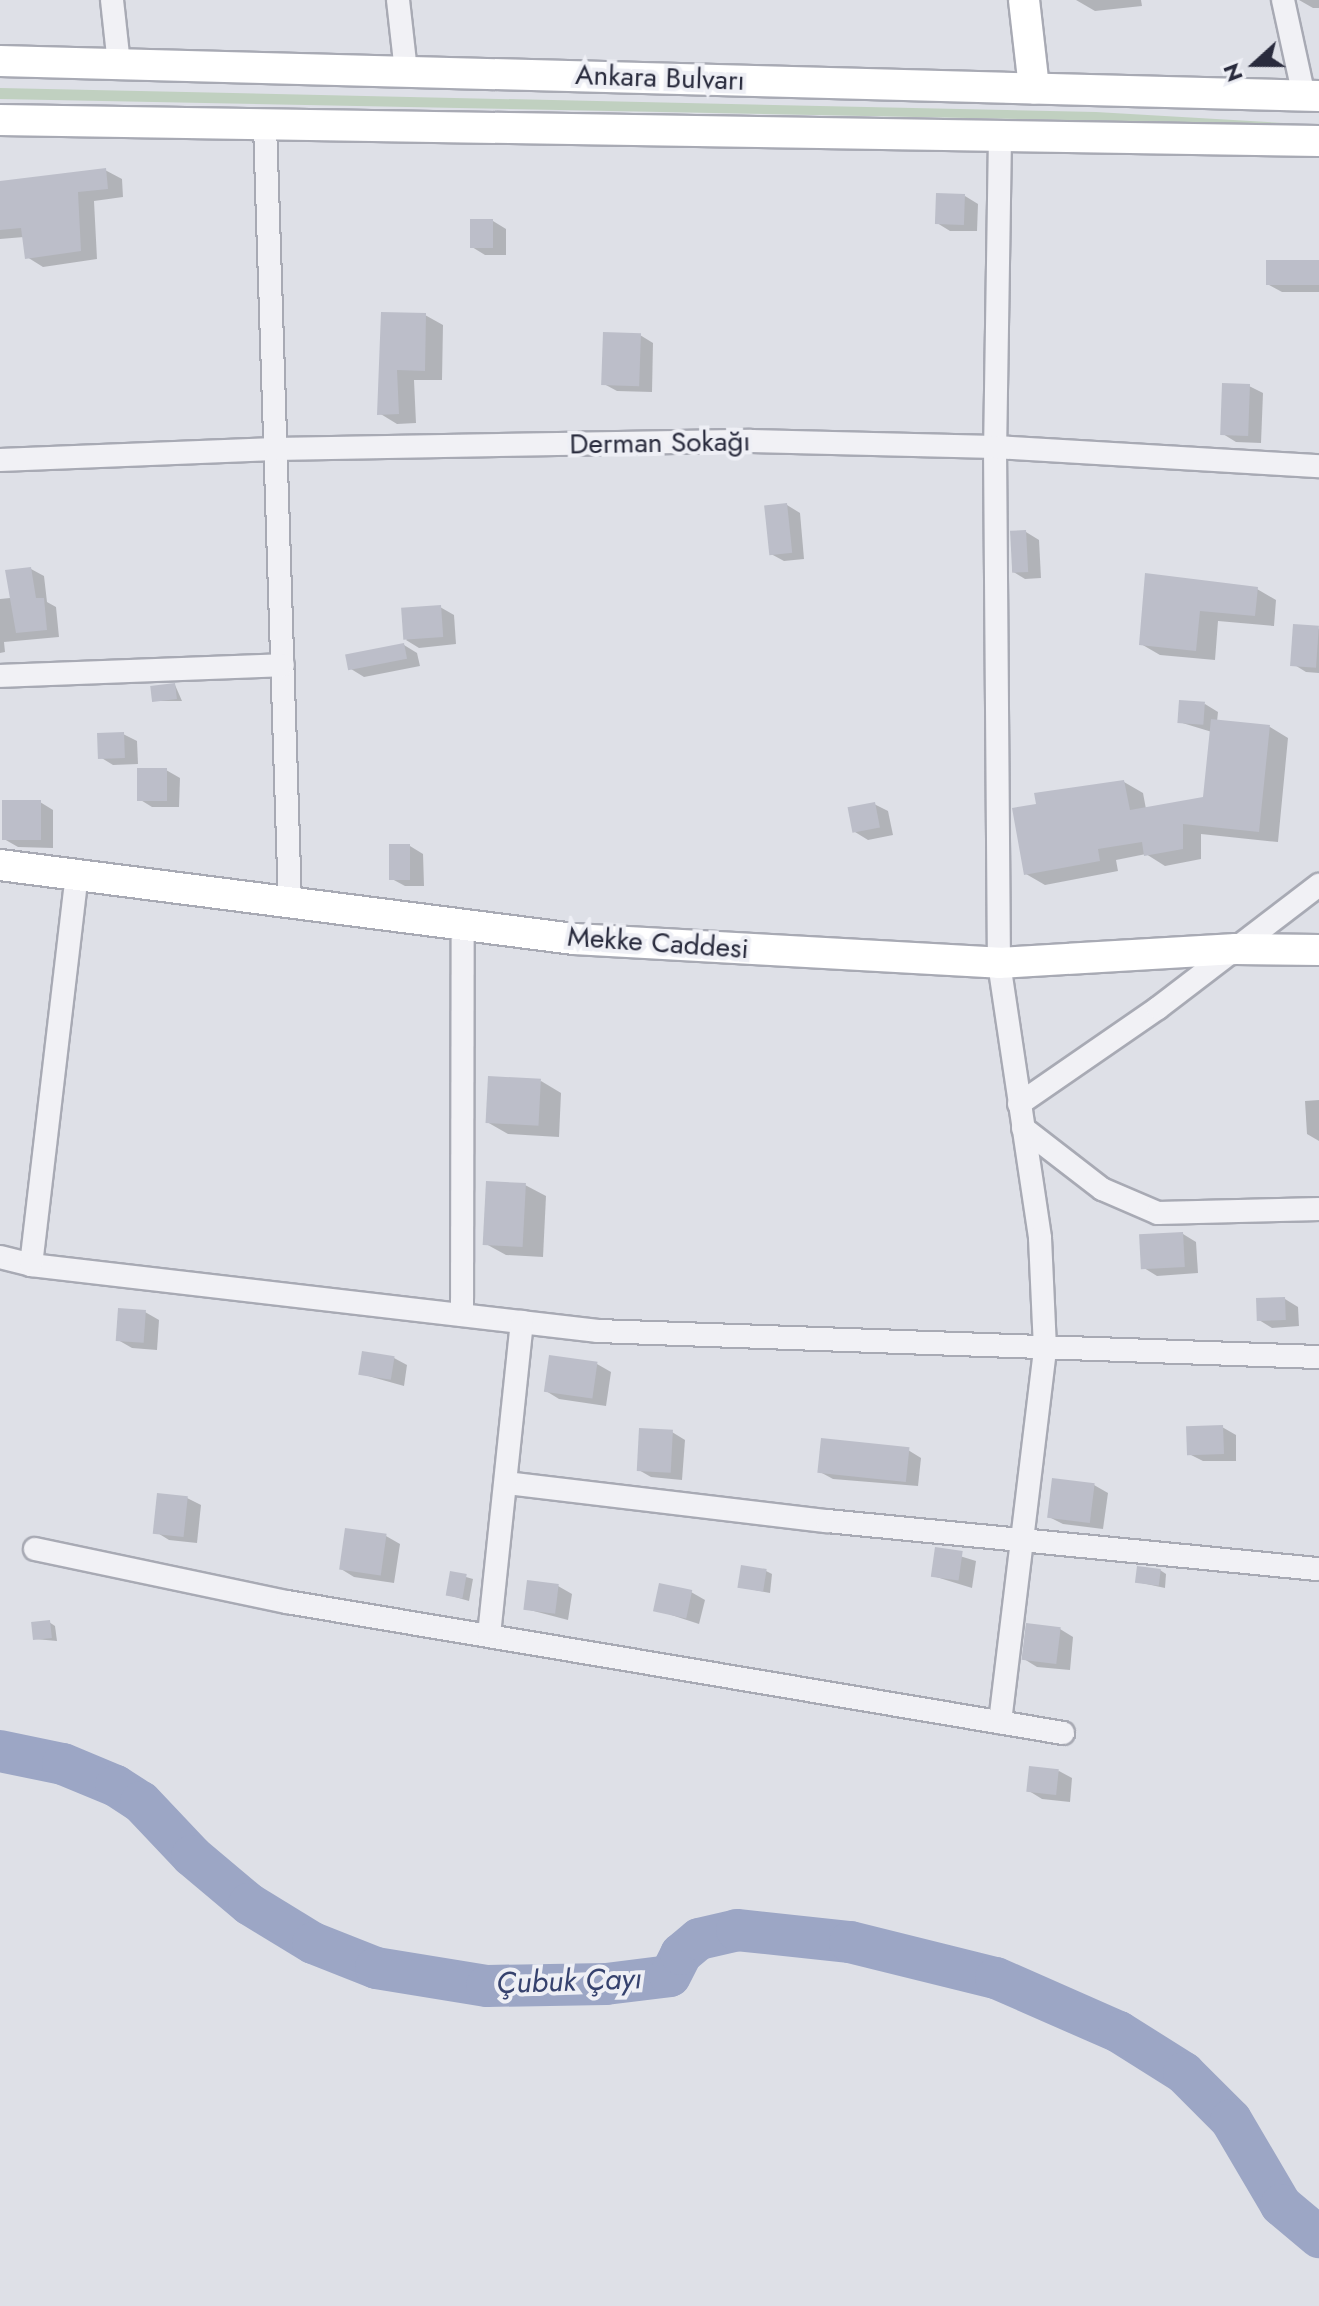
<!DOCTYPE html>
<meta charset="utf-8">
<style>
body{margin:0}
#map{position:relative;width:1319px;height:2306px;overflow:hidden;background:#dee0e7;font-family:Jost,sans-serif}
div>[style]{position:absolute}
.green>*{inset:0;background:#c0d0c0}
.shadow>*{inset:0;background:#0003}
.river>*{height:42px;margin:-21px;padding:0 21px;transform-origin:21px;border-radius:21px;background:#9ca6c5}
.building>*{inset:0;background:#bcbec9;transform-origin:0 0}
.roads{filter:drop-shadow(2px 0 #a8aab4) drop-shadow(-2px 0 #a8aab4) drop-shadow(0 2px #a8aab4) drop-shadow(0 -2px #a8aab4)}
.street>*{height:22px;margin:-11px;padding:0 11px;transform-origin:11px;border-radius:11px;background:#f1f1f5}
.secondary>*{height:30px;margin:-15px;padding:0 15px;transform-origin:15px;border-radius:15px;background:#fff}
span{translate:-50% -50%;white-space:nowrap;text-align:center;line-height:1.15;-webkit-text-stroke:8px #eeeff5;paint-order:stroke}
.street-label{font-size:28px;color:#292b3d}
.water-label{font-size:30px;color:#36426e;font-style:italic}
.north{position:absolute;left:1215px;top:24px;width:80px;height:80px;-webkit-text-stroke:6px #eeeff5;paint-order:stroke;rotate:249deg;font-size:22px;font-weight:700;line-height:32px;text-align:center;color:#292b3d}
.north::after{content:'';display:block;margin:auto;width:28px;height:36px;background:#292b3d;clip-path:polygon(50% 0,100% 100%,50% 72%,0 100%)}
</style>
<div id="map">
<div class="green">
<div style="clip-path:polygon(0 88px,1096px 112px,1319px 125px,0 99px)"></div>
</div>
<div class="shadow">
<div style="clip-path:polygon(1076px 0,1141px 0,1142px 6px,1095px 11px)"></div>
<div style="clip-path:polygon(1319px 0,1319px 8px,1313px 8px,1299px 0)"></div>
<div style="clip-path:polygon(105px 170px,122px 179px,123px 197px,94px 201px,97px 259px,43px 267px,27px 257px,24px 237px,0 239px,0 182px)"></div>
<div style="clip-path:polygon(965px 196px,978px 204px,977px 231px,950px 231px,937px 223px)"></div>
<div style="clip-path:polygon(493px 221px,506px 229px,506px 255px,485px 255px,472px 247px)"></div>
<div style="clip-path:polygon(1319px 262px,1319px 292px,1282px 292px,1269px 285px)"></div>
<div style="clip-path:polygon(383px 314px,425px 315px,443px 325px,442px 380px,414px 380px,416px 423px,397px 424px,379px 413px)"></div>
<div style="clip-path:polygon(640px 335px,653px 343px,652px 392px,617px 391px,604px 384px)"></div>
<div style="clip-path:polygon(1249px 386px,1263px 393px,1261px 443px,1236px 442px,1223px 434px)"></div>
<div style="clip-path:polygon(787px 505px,800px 513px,804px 559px,784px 561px,771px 554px)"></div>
<div style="clip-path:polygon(1026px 532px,1039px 540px,1041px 578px,1025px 579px,1012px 571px)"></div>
<div style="clip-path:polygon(31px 569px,44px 576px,47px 602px,56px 607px,59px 637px,4px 642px,5px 652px,0 653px,0 599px,10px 598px)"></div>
<div style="clip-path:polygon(1147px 575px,1257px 589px,1276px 600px,1274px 626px,1218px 621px,1215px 660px,1160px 655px,1141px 644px)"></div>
<div style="clip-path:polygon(440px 607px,454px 615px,456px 644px,419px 648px,406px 640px)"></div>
<div style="clip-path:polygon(1319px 628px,1319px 673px,1306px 672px,1293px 664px)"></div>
<div style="clip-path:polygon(404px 645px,417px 653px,420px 666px,364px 677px,351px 669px)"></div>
<div style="clip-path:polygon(175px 685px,182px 701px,154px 701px)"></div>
<div style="clip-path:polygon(1205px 704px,1218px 712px,1217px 722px,1270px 727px,1288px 738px,1278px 842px,1201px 834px,1201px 859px,1165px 866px,1146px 854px,1116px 860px,1118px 871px,1045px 885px,1026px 874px,1124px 782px,1143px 793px,1146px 809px,1205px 799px,1212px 732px,1179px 722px)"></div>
<div style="clip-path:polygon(123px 734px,137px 741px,138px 764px,113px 765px,100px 757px)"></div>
<div style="clip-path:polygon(166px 770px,180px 778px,179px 807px,152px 807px,139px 799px)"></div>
<div style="clip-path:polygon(40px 802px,53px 810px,53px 848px,18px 847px,4px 839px)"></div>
<div style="clip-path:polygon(874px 804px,888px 811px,893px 835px,868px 840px,855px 832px)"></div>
<div style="clip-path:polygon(410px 846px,423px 854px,424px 886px,405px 886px,392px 879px)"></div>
<div style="clip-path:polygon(541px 1081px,561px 1093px,559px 1137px,508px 1134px,487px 1122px)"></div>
<div style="clip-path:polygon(1319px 1100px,1319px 1141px,1307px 1134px,1305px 1101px)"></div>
<div style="clip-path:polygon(525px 1185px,546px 1196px,543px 1257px,506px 1255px,486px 1244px)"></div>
<div style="clip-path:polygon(1183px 1234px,1196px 1242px,1198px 1273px,1157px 1276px,1144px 1268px)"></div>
<div style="clip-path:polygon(1285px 1299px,1298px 1307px,1299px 1326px,1272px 1328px,1259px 1320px)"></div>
<div style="clip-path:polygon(145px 1312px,159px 1320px,157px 1350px,132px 1348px,118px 1340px)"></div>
<div style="clip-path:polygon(394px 1358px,407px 1365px,404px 1386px,361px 1374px)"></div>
<div style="clip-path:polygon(597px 1364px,611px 1372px,606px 1406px,559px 1399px,546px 1391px)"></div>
<div style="clip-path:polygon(1222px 1427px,1236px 1435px,1236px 1461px,1203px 1461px,1189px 1454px)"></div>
<div style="clip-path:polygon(672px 1432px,685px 1440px,682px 1480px,651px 1477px,637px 1469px)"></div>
<div style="clip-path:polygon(908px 1450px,921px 1458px,918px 1486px,833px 1479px,820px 1472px)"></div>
<div style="clip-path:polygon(1094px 1485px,1108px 1493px,1103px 1529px,1063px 1524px,1049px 1517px)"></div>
<div style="clip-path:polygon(187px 1498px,201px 1505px,197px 1543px,169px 1540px,156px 1532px)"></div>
<div style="clip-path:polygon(386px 1536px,400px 1544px,394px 1583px,354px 1577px,341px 1569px)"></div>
<div style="clip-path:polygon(937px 1549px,976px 1561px,972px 1588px,933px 1576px)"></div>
<div style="clip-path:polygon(1160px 1570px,1166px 1574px,1165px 1588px,1137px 1582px)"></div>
<div style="clip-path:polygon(766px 1571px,772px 1574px,770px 1593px,740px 1587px)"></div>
<div style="clip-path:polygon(452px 1573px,473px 1579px,469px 1601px,448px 1595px)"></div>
<div style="clip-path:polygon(558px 1586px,572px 1594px,568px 1620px,526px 1609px)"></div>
<div style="clip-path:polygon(691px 1592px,705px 1600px,699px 1624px,656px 1610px)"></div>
<div style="clip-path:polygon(49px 1622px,55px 1626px,57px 1641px,35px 1639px)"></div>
<div style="clip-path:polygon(1060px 1629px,1073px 1637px,1070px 1670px,1037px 1667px,1024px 1659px)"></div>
<div style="clip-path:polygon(1059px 1771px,1072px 1778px,1070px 1802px,1042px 1799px,1029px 1791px)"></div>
</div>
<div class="river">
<div style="left:0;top:1751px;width:64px;rotate:11.7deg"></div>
<div style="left:63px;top:1764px;width:57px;rotate:22.5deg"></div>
<div style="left:116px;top:1786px;width:30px;rotate:33deg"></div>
<div style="left:141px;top:1802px;width:74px;rotate:46.6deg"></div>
<div style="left:192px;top:1856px;width:75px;rotate:40.1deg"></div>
<div style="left:249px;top:1904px;width:75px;rotate:31.4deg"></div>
<div style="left:313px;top:1943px;width:68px;rotate:21.6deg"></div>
<div style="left:376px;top:1968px;width:112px;rotate:9.2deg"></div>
<div style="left:487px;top:1986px;width:119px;rotate:-1deg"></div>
<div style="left:606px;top:1984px;width:64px;rotate:-7.1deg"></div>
<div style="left:670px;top:1976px;width:25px;rotate:-63deg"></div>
<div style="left:681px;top:1954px;width:23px;rotate:-40deg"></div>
<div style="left:699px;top:1939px;width:39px;rotate:-13deg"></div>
<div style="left:737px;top:1930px;width:114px;rotate:6.1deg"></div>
<div style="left:850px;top:1942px;width:150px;rotate:13.9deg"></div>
<div style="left:996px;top:1978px;width:134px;rotate:23.7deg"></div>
<div style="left:1119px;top:2032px;width:77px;rotate:32.2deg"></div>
<div style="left:1184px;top:2073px;width:66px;rotate:45deg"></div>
<div style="left:1231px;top:2120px;width:99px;rotate:59.5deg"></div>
<div style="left:1281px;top:2205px;width:50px;rotate:40.1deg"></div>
</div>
<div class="building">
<div style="clip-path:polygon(106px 168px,108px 189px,78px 192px,81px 251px,25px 259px,21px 228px,0 230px,0 181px)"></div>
<div style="left:936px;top:193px;width:29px;height:31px;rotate:2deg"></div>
<div style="left:470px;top:219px;width:23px;height:29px"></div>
<div style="left:1319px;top:260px;width:25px;height:53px;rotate:90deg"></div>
<div style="clip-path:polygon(381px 312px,426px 313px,425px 371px,397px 370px,399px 414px,377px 415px)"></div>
<div style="left:603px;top:332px;width:38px;height:53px;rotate:2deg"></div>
<div style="left:1222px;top:383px;width:28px;height:52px;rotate:2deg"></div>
<div style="left:787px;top:503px;width:50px;height:23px;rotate:84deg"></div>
<div style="left:1026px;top:530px;width:42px;height:16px;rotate:87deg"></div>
<div style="clip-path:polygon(31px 567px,36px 598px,44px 598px,47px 630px,16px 633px,5px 570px)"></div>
<div style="clip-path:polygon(1145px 573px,1258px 587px,1255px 616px,1200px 611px,1196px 651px,1139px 645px)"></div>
<div style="left:441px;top:605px;width:32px;height:40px;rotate:86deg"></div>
<div style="left:1293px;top:624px;width:26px;height:42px;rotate:4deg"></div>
<div style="left:404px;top:643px;width:16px;height:60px;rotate:79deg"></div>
<div style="left:175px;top:683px;width:16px;height:25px;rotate:83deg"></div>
<div style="left:1179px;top:700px;width:26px;height:23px;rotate:4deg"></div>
<div style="clip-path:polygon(1211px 719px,1270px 725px,1259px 832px,1183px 824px,1183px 849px,1144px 856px,1142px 842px,1098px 849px,1100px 861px,1024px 875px,1012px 808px,1036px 804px,1034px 793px,1124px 780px,1130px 810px,1203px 797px)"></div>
<div style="left:124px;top:732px;width:26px;height:27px;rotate:88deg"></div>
<div style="left:137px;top:768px;width:30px;height:33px"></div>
<div style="left:2px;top:800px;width:39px;height:40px"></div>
<div style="left:875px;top:802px;width:26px;height:28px;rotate:79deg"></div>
<div style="left:389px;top:844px;width:21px;height:36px"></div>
<div style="left:488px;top:1076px;width:53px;height:47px;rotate:3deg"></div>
<div style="left:486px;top:1181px;width:40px;height:64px;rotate:3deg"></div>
<div style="left:1183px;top:1232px;width:35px;height:44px;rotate:87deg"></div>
<div style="left:1285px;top:1297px;width:23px;height:29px;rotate:88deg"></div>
<div style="left:118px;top:1308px;width:28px;height:33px;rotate:4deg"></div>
<div style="left:362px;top:1351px;width:33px;height:24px;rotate:9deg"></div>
<div style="left:549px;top:1355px;width:49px;height:37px;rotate:8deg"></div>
<div style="left:1223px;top:1425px;width:29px;height:37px;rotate:88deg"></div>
<div style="left:639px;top:1428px;width:34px;height:43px;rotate:3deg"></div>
<div style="left:821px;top:1438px;width:89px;height:35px;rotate:6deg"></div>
<div style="left:1052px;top:1478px;width:43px;height:40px;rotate:7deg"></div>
<div style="left:157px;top:1493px;width:31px;height:41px;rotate:6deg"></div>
<div style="left:345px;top:1528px;width:42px;height:42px;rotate:8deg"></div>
<div style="left:935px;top:1547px;width:28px;height:30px;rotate:8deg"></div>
<div style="left:741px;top:1565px;width:26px;height:23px;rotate:9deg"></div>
<div style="left:1137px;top:1566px;width:24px;height:17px;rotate:7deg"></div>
<div style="left:450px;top:1571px;width:17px;height:25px;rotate:10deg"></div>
<div style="left:527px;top:1580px;width:32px;height:30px;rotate:7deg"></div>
<div style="left:659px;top:1583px;width:34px;height:29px;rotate:12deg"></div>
<div style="left:50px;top:1620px;width:18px;height:19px;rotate:84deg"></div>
<div style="left:1026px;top:1623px;width:35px;height:37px;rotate:7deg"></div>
<div style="left:1029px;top:1766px;width:30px;height:26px;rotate:6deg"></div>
</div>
<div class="roads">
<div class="street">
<div style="left:112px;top:0;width:64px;rotate:83.8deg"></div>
<div style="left:398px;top:0;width:71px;rotate:83.6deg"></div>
<div style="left:1283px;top:0;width:98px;rotate:77.7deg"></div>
<div style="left:265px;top:125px;width:777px;rotate:88.16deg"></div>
<div style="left:1000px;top:136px;width:311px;rotate:90.9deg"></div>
<div style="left:995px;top:447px;width:516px;rotate:89.56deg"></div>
<div style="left:999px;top:963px;width:278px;rotate:81.5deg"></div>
<div style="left:1040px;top:1238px;width:112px;rotate:87.4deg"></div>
<div style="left:1045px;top:1350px;width:375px;rotate:96.9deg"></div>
<div style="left:0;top:460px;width:275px;rotate:-2.3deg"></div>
<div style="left:275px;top:449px;width:476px;rotate:-1deg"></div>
<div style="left:751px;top:441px;width:244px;rotate:1.4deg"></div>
<div style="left:995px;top:447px;width:325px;rotate:3.4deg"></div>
<div style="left:0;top:676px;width:283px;rotate:-2.2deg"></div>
<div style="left:1019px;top:1104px;width:169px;rotate:-34.6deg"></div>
<div style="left:1158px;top:1008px;width:203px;rotate:-37.4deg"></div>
<div style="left:1023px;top:1128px;width:100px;rotate:37.7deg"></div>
<div style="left:1102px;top:1189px;width:61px;rotate:23.2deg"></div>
<div style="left:1158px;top:1213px;width:161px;rotate:-1.4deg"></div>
<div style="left:0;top:1257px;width:32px;rotate:14deg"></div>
<div style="left:31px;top:1265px;width:571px;rotate:6.64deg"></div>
<div style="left:598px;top:1331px;width:721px;rotate:2.07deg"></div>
<div style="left:31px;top:1265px;width:393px;rotate:-83.3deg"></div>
<div style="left:462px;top:1315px;width:390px;rotate:-89.9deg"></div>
<div style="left:506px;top:1483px;width:323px;rotate:6.8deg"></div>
<div style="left:827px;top:1521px;width:494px;rotate:5.6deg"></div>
<div style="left:35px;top:1549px;width:258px;rotate:11.9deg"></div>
<div style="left:287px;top:1602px;width:787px;rotate:9.58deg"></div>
<div style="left:489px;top:1635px;width:315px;rotate:-84deg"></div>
</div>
<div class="secondary">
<div style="left:1024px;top:0;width:89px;rotate:83.5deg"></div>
<div style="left:0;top:61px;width:1319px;rotate:1.52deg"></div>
<div style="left:0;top:120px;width:1319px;rotate:0.91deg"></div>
<div style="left:0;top:865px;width:579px;rotate:7.35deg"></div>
<div style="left:574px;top:939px;width:426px;rotate:3.2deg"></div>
<div style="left:999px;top:963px;width:237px;rotate:-3.4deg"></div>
<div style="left:1236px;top:949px;width:83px;rotate:0.7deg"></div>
</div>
</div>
<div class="street-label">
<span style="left:660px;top:78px;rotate:2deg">Ankara Bulvarı</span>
<span style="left:660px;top:443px;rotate:-1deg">Derman Sokağı</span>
<span style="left:658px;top:943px;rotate:4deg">Mekke Caddesi</span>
</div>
<div class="water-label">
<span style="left:569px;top:1981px;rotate:-2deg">Çubuk Çayı</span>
</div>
<div class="north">N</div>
</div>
